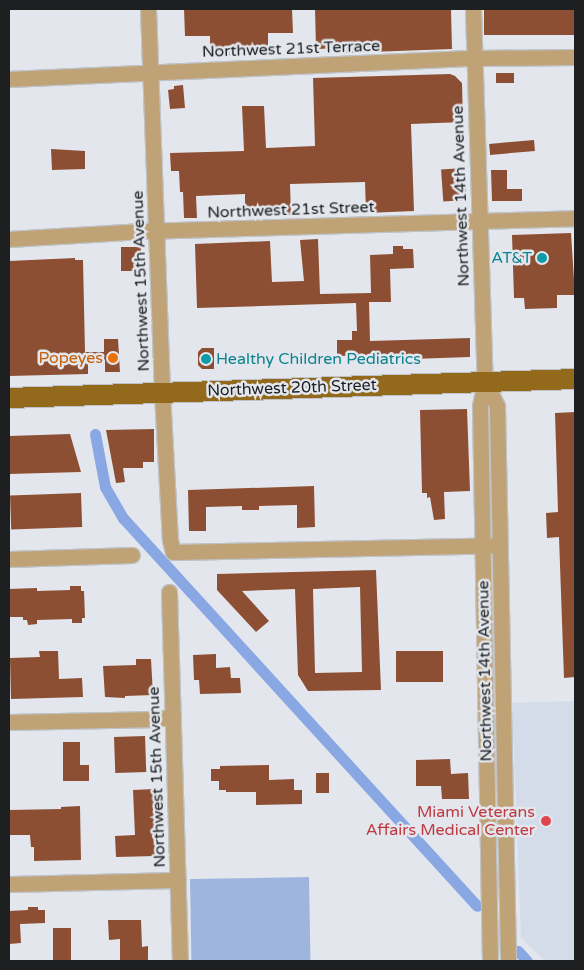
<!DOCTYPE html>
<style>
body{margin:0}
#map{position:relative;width:584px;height:970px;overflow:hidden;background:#e3e7ed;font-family:"Varela Round",sans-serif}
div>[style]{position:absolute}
.built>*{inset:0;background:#d4dce9}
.green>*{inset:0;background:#9eb6de;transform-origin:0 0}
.canal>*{height:11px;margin:-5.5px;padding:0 5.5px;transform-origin:5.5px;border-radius:5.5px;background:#89a7e2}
.building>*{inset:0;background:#8d4f33;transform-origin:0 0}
.roads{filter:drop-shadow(1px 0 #bfc3c8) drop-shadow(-1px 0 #bfc3c8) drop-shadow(0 1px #bfc3c8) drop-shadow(0 -1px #bfc3c8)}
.minor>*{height:15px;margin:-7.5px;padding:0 7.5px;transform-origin:7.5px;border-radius:7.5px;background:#bfa276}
.major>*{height:20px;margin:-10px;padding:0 10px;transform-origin:10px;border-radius:10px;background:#936a1c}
.dots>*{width:14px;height:14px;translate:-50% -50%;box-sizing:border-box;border:2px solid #e3e7ed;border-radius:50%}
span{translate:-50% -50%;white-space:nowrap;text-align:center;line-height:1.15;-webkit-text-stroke:5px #e3e7ed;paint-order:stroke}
.street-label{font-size:16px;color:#1d1f21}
.culture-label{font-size:16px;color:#0d838f}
.right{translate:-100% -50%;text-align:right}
.left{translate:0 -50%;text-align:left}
.food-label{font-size:16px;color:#c56008}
.health-label{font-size:16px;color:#be3a42}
.frame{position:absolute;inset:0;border:10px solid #1d1f21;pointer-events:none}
</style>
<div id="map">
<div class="built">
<div style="clip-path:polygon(575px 701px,575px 961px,545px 961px,521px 938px,512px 703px)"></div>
</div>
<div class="green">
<div style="left:309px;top:877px;width:83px;height:119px;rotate:89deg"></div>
</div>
<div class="canal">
<div style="left:95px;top:434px;width:54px;rotate:79.3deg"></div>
<div style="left:105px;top:487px;width:36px;rotate:60deg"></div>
<div style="left:123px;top:518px;width:525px;rotate:47.62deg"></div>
<div style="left:518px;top:951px;width:13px;rotate:48deg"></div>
</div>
<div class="building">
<div style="clip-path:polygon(184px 9px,292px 9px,293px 33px,268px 33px,268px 54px,210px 56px,210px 36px,185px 36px)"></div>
<div style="clip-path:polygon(315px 9px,451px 9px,452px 49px,342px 53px,342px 48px,316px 49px)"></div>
<div style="left:484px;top:9px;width:91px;height:26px"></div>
<div style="left:496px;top:73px;width:18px;height:10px"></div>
<div style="clip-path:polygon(450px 74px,455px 76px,462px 83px,463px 122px,411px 124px,414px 211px,366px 213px,365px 182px,290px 184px,291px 215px,245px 216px,245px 194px,196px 196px,197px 218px,184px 218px,183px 192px,180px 192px,179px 171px,171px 171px,170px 153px,244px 151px,242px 106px,264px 106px,266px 148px,315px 146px,313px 78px)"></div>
<div style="clip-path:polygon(183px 85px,185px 108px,170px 109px,168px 90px,174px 89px,174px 86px)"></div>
<div style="left:534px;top:140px;width:11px;height:45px;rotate:85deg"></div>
<div style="clip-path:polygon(51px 149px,85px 151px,85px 169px,52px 170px)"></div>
<div style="left:464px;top:168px;width:32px;height:23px;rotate:86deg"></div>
<div style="clip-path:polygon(491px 170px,507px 170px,507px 189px,522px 189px,522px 201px,492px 201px)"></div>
<div style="clip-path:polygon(571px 233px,575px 295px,557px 295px,557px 308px,525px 309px,524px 298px,514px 298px,512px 235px)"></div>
<div style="clip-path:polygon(318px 239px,320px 294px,371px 293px,370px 255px,393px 254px,393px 246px,403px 246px,403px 249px,413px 249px,414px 268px,390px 269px,391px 302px,369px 302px,370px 341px,470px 338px,470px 357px,383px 360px,383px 355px,337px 356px,337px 340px,352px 340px,352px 331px,357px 331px,356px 303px,197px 308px,195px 244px,270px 241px,272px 282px,304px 281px,300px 240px)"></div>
<div style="left:121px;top:247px;width:20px;height:24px"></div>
<div style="clip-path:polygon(75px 258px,75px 260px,83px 260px,85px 352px,104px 352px,104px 339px,118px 339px,120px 372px,105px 372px,105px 360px,88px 360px,88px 374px,9px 376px,9px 261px)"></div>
<div style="clip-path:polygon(202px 348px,214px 348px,214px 369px,202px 369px,198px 365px,198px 352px)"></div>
<div style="clip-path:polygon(467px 409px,470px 491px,444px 492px,445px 519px,434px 520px,430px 497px,427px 498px,427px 493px,422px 493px,420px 410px)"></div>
<div style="clip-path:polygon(575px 412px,575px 677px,564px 678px,559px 537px,547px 538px,546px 513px,558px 512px,555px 413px)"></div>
<div style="clip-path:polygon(154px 429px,154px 462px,143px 462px,143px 468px,123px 468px,125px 482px,116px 483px,106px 430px)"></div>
<div style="clip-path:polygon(70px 434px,81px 472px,9px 474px,9px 436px)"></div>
<div style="clip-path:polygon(314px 486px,315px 527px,297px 528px,297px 505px,259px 506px,259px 510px,242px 510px,242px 506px,206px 507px,206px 531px,189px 531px,188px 490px)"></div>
<div style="left:81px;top:493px;width:34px;height:71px;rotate:88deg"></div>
<div style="clip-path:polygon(evenodd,376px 570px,381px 690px,308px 691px,298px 675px,295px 589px,242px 591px,269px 621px,256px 632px,217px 590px,217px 574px,376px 570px,360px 587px,362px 672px,315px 673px,313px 589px,360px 587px)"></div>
<div style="clip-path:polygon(70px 586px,81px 586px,81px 591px,84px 591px,85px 618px,82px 618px,82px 623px,72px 623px,72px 619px,37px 620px,37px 624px,28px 625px,27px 620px,23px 620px,23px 617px,9px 617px,9px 589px,37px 588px,37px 591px,70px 590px)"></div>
<div style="clip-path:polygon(39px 651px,58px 651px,59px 679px,82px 678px,83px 697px,11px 699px,10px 658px,40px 657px)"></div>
<div style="left:443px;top:651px;width:31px;height:47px;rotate:90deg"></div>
<div style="clip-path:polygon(216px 654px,216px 668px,230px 667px,231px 678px,240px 678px,241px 693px,200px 694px,199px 680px,194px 680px,193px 655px)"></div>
<div style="clip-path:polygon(136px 659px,151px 659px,153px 695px,125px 696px,125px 698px,105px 697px,103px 666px,136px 665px)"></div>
<div style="left:145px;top:736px;width:36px;height:31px;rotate:88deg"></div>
<div style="clip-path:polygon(63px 742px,80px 742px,80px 765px,89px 765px,89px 781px,63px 781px)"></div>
<div style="clip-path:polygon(450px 759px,451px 774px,468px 773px,469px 799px,442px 799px,441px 786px,416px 786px,416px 760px)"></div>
<div style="clip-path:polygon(269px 765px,269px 780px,294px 779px,294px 790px,302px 790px,302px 804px,256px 805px,256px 792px,226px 792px,226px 790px,219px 790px,219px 781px,211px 781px,211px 769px,220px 769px,220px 766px)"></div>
<div style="left:316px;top:773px;width:13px;height:20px"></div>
<div style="clip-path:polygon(154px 789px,156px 856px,116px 857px,115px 836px,135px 835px,133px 790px)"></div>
<div style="clip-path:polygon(80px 806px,81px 860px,34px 861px,34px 847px,31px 847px,30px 835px,9px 835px,9px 810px,61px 809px,61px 807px)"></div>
<div style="clip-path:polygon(28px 907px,38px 907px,38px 910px,45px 910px,45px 923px,20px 924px,21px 943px,9px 944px,9px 911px,28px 910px)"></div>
<div style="clip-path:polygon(108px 920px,141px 920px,142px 947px,148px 946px,148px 961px,120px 961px,120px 939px,109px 940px)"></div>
<div style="left:53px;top:928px;width:18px;height:33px"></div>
</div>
<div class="roads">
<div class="minor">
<div style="left:148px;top:9px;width:384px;rotate:87.9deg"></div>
<div style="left:162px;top:393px;width:147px;rotate:86.9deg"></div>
<div style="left:170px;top:540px;width:12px;rotate:76deg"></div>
<div style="left:173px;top:552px;width:327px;rotate:-1.2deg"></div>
<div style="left:473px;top:9px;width:373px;rotate:88.2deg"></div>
<div style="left:485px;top:382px;width:25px;rotate:102deg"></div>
<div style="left:480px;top:406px;width:555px;rotate:88.97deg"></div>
<div style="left:9px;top:79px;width:466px;rotate:-2.6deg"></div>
<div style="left:475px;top:58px;width:100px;rotate:-0.6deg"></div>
<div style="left:9px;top:239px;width:134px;rotate:-3.4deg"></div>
<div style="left:143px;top:231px;width:432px;rotate:-1.7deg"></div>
<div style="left:485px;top:382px;width:27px;rotate:63deg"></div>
<div style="left:497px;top:406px;width:555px;rotate:88.86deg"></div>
<div style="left:9px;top:559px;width:123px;rotate:-1.9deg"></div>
<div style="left:169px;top:592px;width:369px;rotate:88.3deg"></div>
<div style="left:9px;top:722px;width:149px;rotate:-1.2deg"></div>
<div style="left:158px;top:719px;width:15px;rotate:-11deg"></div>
<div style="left:9px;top:884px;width:169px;rotate:-1.4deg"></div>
</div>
<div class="major">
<div style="left:9px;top:398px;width:566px;rotate:-1.92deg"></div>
</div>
</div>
<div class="dots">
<div style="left:542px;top:258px;background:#0f9aa8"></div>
<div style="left:113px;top:358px;background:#e8710a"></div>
<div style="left:206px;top:359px;background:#0f9aa8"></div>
<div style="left:546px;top:821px;background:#e0444e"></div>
</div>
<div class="street-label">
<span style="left:291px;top:49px;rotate:-2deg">Northwest 21st Terrace</span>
<span style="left:461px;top:196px;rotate:-92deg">Northwest 14th Avenue</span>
<span style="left:291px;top:210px;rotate:-2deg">Northwest 21st Street</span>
<span style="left:141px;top:281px;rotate:-92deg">Northwest 15th Avenue</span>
<span style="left:292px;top:388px;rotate:-2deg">Northwest 20th Street</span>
<span style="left:485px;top:671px;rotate:-91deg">Northwest 14th Avenue</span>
<span style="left:157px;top:777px;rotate:-92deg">Northwest 15th Avenue</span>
</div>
<div class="culture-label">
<span class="right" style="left:532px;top:258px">AT&amp;T</span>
<span class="left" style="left:216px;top:359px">Healthy Children Pediatrics</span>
</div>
<div class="food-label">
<span class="right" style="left:103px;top:358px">Popeyes</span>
</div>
<div class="health-label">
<span class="right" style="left:535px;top:821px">Miami Veterans<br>Affairs Medical Center</span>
</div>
<div class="frame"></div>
</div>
